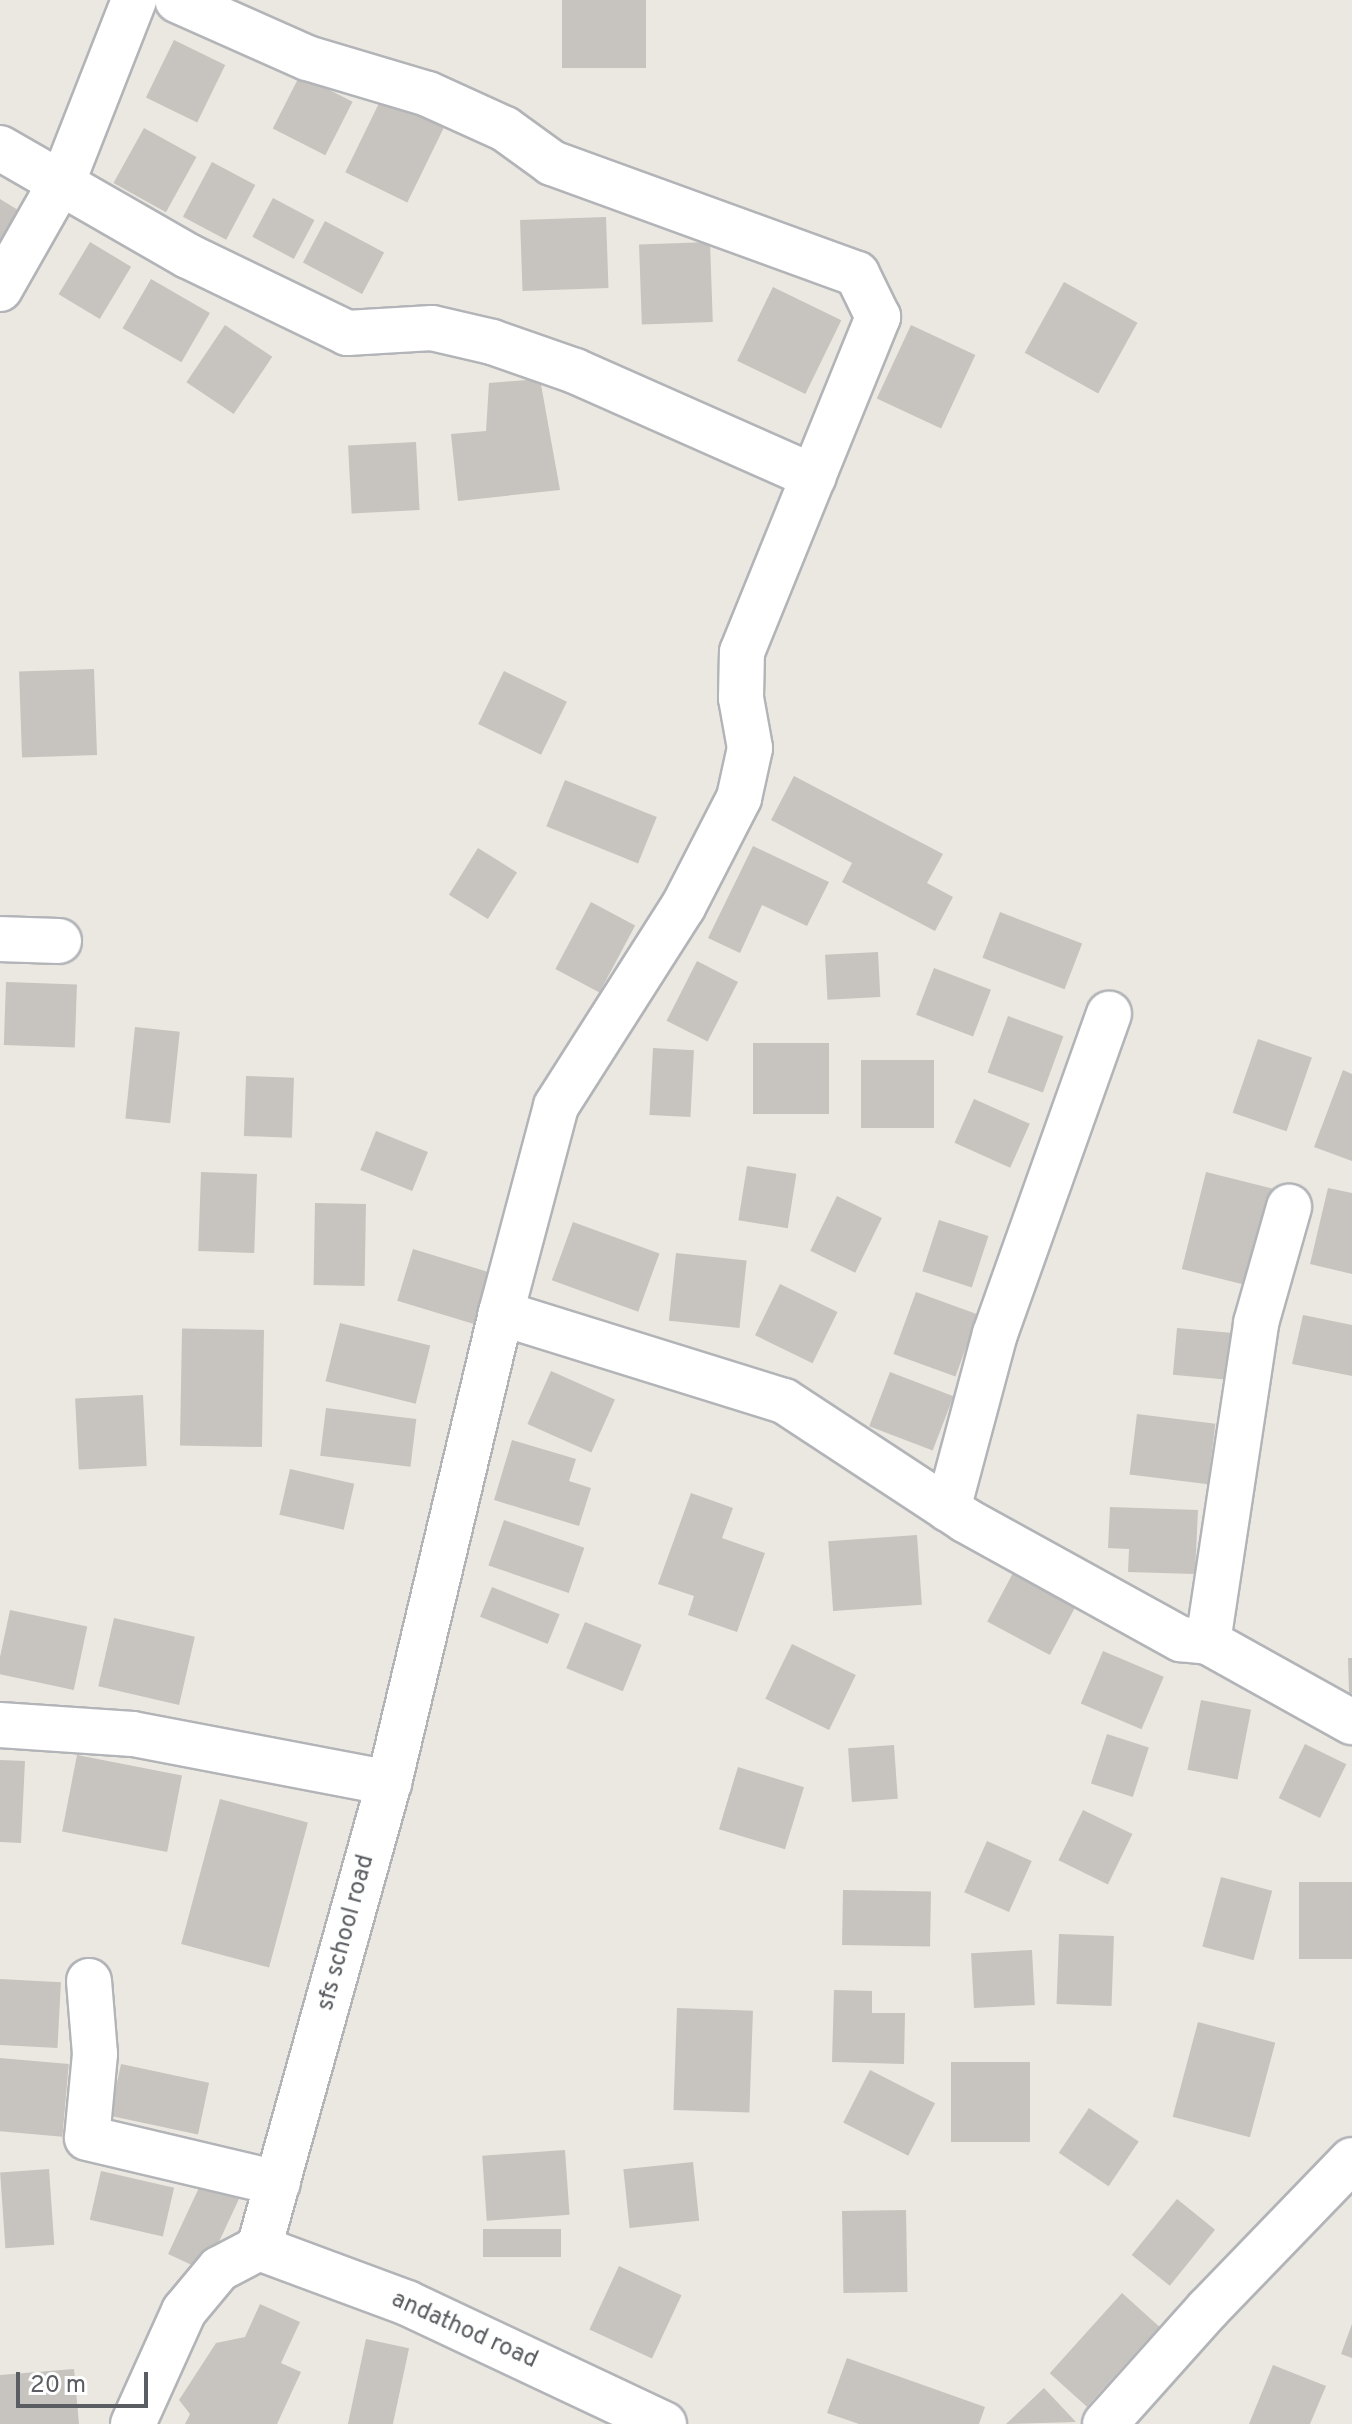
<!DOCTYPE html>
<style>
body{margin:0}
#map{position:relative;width:1352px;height:2424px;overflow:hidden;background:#ebe8e1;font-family:Overpass,sans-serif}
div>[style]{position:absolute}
.building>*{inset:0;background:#c7c3be;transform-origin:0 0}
.roads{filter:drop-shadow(2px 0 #b2b4b8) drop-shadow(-2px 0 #b2b4b8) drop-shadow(0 2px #b2b4b8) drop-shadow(0 -2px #b2b4b8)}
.street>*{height:44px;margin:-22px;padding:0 22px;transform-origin:22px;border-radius:22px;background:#fff}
.secondary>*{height:44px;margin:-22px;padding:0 22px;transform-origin:22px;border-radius:22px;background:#fff}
span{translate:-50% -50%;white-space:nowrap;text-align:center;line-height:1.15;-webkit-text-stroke:8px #fff;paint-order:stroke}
.street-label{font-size:24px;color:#5a5d61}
.scale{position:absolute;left:16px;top:2372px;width:132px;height:36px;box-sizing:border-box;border:4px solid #5a5d61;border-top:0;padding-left:10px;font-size:24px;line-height:28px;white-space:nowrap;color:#5a5d61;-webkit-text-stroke:6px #fff;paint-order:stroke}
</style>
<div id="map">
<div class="building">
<div style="left:562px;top:0;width:84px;height:68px"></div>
<div style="left:174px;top:40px;width:57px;height:64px;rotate:26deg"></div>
<div style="left:300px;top:75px;width:59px;height:60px;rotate:27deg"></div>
<div style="left:383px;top:95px;width:69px;height:86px;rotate:26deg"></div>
<div style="left:144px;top:128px;width:60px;height:63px;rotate:29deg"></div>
<div style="left:212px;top:162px;width:49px;height:62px;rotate:28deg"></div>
<div style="left:273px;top:198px;width:47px;height:44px;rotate:28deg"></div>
<div style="clip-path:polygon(0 199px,18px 210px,0 242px)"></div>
<div style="left:606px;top:217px;width:71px;height:86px;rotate:88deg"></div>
<div style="left:325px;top:221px;width:67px;height:47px;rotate:28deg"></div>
<div style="left:90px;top:242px;width:48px;height:61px;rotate:31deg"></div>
<div style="left:710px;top:242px;width:80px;height:71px;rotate:88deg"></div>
<div style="left:151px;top:279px;width:68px;height:57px;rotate:30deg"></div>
<div style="left:1064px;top:282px;width:84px;height:81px;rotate:29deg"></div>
<div style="left:773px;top:287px;width:76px;height:82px;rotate:26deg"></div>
<div style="left:225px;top:325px;width:57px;height:69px;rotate:34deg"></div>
<div style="left:911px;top:325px;width:71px;height:81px;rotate:25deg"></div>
<div style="clip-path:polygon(540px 379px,560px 490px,458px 501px,451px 434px,486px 431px,489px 383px)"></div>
<div style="left:416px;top:442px;width:68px;height:68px;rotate:87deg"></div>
<div style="left:94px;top:669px;width:86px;height:75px;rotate:88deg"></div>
<div style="left:504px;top:671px;width:70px;height:59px;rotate:26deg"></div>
<div style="clip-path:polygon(794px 776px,943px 854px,927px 883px,953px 897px,935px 931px,842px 882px,852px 863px,771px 820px)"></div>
<div style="left:565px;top:780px;width:99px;height:50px;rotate:22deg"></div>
<div style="clip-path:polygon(753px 846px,829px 882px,807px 926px,762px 905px,740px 953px,708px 938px)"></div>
<div style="left:478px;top:848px;width:46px;height:55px;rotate:32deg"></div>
<div style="left:591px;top:902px;width:50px;height:76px;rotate:28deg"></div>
<div style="left:1000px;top:912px;width:88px;height:49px;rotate:21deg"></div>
<div style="left:878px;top:952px;width:45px;height:53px;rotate:87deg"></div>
<div style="left:697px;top:961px;width:46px;height:67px;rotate:27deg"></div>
<div style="left:934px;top:968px;width:61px;height:50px;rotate:21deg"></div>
<div style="left:6px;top:982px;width:71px;height:63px;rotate:2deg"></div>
<div style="left:1008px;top:1016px;width:59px;height:60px;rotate:20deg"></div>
<div style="left:135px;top:1027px;width:45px;height:92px;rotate:6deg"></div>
<div style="left:1258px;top:1039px;width:57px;height:78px;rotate:19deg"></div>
<div style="left:753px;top:1043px;width:76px;height:71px"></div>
<div style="left:653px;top:1048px;width:41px;height:67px;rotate:3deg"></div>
<div style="left:934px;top:1060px;width:68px;height:73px;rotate:90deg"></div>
<div style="clip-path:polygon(1343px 1070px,1352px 1074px,1352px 1161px,1314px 1147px)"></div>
<div style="left:246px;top:1076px;width:48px;height:60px;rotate:2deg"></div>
<div style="left:974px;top:1099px;width:61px;height:48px;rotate:24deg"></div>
<div style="left:376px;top:1131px;width:56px;height:42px;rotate:22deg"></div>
<div style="left:747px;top:1166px;width:50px;height:55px;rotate:9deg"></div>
<div style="left:201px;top:1172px;width:56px;height:79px;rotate:2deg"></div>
<div style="left:1206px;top:1172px;width:78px;height:100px;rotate:14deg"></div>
<div style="clip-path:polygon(1328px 1188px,1352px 1193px,1352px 1274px,1310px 1264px)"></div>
<div style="left:837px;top:1196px;width:50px;height:61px;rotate:26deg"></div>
<div style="left:315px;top:1203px;width:51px;height:82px;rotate:1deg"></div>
<div style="left:939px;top:1220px;width:52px;height:54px;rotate:18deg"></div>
<div style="left:573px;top:1222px;width:92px;height:62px;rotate:20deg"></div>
<div style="left:413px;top:1249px;width:87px;height:54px;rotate:17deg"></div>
<div style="left:676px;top:1253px;width:71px;height:68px;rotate:6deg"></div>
<div style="left:780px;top:1284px;width:64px;height:57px;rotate:26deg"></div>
<div style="left:916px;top:1292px;width:66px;height:66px;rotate:20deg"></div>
<div style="clip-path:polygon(1303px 1315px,1352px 1325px,1352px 1376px,1292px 1364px)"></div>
<div style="left:340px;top:1323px;width:93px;height:60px;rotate:14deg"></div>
<div style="left:1177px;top:1328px;width:56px;height:47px;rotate:5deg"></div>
<div style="left:264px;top:1330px;width:117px;height:82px;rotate:91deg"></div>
<div style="left:551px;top:1371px;width:70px;height:58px;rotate:24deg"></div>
<div style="left:890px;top:1372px;width:68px;height:58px;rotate:21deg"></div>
<div style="left:143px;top:1395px;width:71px;height:68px;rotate:87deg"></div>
<div style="left:326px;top:1408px;width:91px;height:48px;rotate:7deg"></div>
<div style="left:1137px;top:1414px;width:79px;height:61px;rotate:7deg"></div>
<div style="clip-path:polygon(512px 1440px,576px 1459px,569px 1481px,591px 1488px,579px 1526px,494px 1500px)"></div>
<div style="left:290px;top:1469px;width:66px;height:47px;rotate:13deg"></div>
<div style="clip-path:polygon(691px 1493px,733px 1508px,722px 1538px,765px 1553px,737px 1632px,688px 1615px,694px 1596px,658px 1584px)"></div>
<div style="clip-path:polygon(1110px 1507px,1198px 1510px,1195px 1574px,1128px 1572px,1129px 1549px,1108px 1548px)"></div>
<div style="left:504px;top:1520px;width:85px;height:48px;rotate:19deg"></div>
<div style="left:917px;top:1535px;width:70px;height:89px;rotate:86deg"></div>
<div style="left:1013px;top:1573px;width:71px;height:55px;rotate:28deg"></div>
<div style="left:492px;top:1587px;width:73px;height:32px;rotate:22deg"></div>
<div style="left:10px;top:1610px;width:79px;height:65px;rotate:12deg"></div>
<div style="left:114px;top:1618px;width:83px;height:70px;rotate:13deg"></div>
<div style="left:585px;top:1622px;width:61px;height:50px;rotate:22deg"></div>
<div style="left:792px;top:1644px;width:71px;height:61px;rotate:26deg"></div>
<div style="left:1103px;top:1651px;width:66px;height:57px;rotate:23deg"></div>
<div style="clip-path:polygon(1348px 1658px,1352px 1658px,1352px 1693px,1349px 1693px)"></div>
<div style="left:1201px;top:1700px;width:51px;height:71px;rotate:11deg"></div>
<div style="left:1107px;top:1734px;width:44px;height:52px;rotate:18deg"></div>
<div style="left:1305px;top:1744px;width:46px;height:60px;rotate:26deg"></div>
<div style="left:894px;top:1745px;width:54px;height:46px;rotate:86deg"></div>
<div style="left:77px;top:1755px;width:107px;height:78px;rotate:11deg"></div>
<div style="clip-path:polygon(0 1760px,25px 1761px,21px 1843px,0 1842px)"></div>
<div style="left:738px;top:1767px;width:69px;height:65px;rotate:17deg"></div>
<div style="left:220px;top:1799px;width:91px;height:150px;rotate:15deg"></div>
<div style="left:1083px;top:1810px;width:55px;height:56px;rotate:26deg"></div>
<div style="left:987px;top:1841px;width:49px;height:56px;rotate:24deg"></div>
<div style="left:1221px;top:1877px;width:53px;height:72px;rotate:15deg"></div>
<div style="left:1299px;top:1882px;width:53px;height:77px"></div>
<div style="left:843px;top:1890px;width:88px;height:55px;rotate:1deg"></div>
<div style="left:1059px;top:1934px;width:55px;height:70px;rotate:2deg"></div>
<div style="left:1032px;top:1950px;width:55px;height:61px;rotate:87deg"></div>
<div style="left:0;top:1979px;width:61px;height:66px;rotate:3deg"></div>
<div style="clip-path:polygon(834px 1990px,872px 1991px,872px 2013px,905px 2013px,904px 2064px,832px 2062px)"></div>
<div style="left:677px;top:2008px;width:76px;height:102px;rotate:2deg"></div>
<div style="left:1198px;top:2022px;width:80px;height:98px;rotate:15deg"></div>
<div style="left:0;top:2058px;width:69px;height:73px;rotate:5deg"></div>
<div style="left:951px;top:2062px;width:79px;height:80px"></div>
<div style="left:121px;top:2064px;width:90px;height:53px;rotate:12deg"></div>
<div style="left:870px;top:2070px;width:73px;height:59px;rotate:27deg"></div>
<div style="left:1089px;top:2108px;width:60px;height:54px;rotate:34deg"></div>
<div style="left:565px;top:2150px;width:65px;height:83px;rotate:86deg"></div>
<div style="left:693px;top:2162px;width:59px;height:70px;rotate:84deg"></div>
<div style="left:49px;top:2169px;width:76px;height:49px;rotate:86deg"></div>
<div style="left:101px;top:2171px;width:75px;height:50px;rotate:13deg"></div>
<div style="left:204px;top:2177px;width:41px;height:85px;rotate:25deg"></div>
<div style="left:1177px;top:2199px;width:49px;height:72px;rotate:39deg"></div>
<div style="left:906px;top:2210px;width:82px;height:64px;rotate:89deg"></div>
<div style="left:561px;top:2229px;width:28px;height:78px;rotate:90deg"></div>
<div style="left:619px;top:2266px;width:69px;height:70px;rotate:25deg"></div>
<div style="left:1122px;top:2293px;width:50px;height:108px;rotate:42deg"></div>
<div style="clip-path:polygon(260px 2304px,300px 2322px,281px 2363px,301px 2372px,277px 2424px,185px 2424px,190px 2414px,179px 2400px,216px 2343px,245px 2337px)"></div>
<div style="clip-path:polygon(1352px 2324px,1352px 2358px,1341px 2354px)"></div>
<div style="left:366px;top:2339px;width:44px;height:87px;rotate:12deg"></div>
<div style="clip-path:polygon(847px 2358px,985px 2407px,979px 2424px,859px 2424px,827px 2413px)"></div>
<div style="clip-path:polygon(1273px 2365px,1326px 2386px,1310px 2424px,1249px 2424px)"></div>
<div style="clip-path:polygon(74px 2369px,79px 2424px,0 2424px,0 2375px)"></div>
<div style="clip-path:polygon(1044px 2388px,1076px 2422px,1006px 2424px)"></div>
</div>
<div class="roads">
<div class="street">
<div style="left:0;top:148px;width:217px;rotate:29.9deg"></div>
<div style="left:188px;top:256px;width:177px;rotate:25.8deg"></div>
<div style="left:347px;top:333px;width:85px;rotate:-3.4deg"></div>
<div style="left:432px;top:328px;width:62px;rotate:13.1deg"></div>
<div style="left:492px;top:342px;width:88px;rotate:19.3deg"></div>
<div style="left:575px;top:371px;width:261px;rotate:23.9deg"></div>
<div style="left:0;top:289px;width:136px;rotate:-60.4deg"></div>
<div style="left:67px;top:171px;width:184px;rotate:-68.6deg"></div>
<div style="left:0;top:939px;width:59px;rotate:1.9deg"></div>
<div style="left:501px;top:1313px;width:296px;rotate:17.3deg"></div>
<div style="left:784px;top:1401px;width:217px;rotate:33.3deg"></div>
<div style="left:965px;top:1520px;width:247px;rotate:28.9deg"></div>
<div style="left:1181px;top:1639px;width:27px;rotate:6deg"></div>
<div style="left:1208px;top:1642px;width:165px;rotate:29.1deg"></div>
<div style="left:948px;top:1509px;width:181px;rotate:-75deg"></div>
<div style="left:995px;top:1334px;width:340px;rotate:-70.4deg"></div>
<div style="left:1208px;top:1642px;width:323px;rotate:-81.4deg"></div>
<div style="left:1256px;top:1323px;width:121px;rotate:-74.1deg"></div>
<div style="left:0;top:1725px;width:133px;rotate:3.9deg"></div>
<div style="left:133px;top:1734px;width:261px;rotate:10.8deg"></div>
<div style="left:89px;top:1981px;width:73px;rotate:85.3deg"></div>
<div style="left:95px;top:2054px;width:84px;rotate:95.4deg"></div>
<div style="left:87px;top:2138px;width:196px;rotate:13.3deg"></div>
<div style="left:259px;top:2248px;width:158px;rotate:20.4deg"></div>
<div style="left:407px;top:2303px;width:284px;rotate:25.2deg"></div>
<div style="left:133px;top:2424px;width:124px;rotate:-65.7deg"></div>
<div style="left:184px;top:2311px;width:55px;rotate:-50.2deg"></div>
<div style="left:219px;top:2269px;width:45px;rotate:-27.7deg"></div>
<div style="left:259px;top:2248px;width:483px;rotate:-74.4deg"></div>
<div style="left:389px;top:1783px;width:483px;rotate:-76.6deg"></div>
<div style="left:501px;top:1313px;width:214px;rotate:-75.1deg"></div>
<div style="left:556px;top:1106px;width:236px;rotate:-57.5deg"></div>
<div style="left:683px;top:907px;width:123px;rotate:-62.8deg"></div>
<div style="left:739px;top:798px;width:51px;rotate:-77.6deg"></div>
<div style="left:750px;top:748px;width:51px;rotate:-100.2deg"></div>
<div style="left:741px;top:698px;width:46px;rotate:-88.8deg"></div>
<div style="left:742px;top:652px;width:362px;rotate:-67.9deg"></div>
<div style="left:878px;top:317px;width:48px;rotate:-116deg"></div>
<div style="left:857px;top:274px;width:325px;rotate:-160deg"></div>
<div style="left:552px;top:163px;width:58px;rotate:-144.1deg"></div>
<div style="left:505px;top:129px;width:85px;rotate:-155.6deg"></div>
<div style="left:428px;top:94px;width:126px;rotate:-163.4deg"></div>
<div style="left:307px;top:58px;width:142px;rotate:-156deg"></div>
</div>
<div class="secondary">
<div style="left:1105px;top:2424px;width:154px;rotate:-48.2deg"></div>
<div style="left:1208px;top:2309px;width:207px;rotate:-46deg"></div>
</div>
</div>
<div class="street-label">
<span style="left:347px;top:1933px;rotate:-75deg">sfs school road</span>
<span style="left:464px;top:2331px;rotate:24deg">andathod road</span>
</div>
<div class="scale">20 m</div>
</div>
